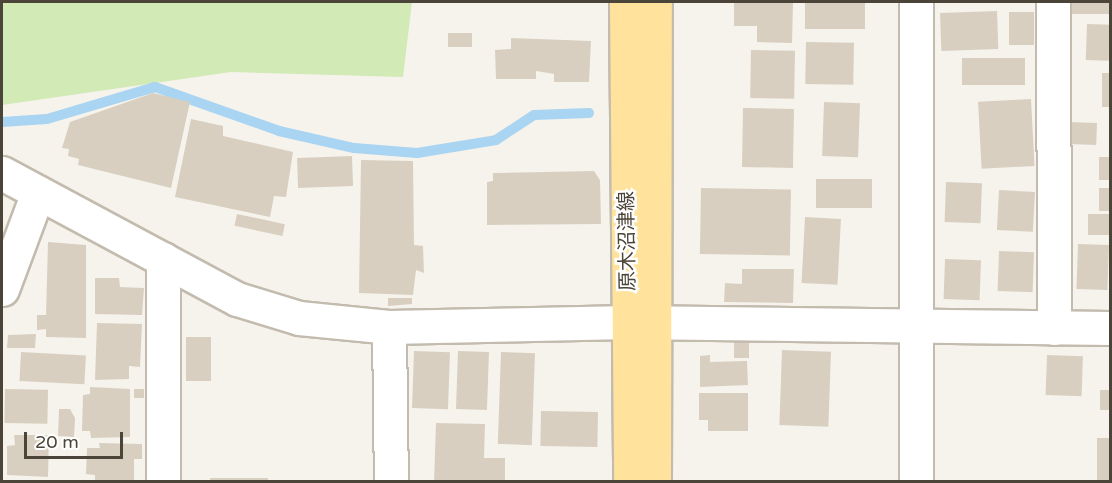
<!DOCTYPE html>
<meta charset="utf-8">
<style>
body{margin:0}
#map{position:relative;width:1112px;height:483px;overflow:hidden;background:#f6f3ec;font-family:"Varela Round","Noto Sans JP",sans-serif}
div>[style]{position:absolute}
.green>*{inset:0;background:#d2eab5}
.stream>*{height:10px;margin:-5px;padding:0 5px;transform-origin:5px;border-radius:5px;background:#a9d4f2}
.building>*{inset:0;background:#d8cfc1;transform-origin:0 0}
.roads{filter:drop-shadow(2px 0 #c2bbae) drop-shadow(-2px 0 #c2bbae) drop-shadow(0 2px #c2bbae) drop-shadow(0 -2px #c2bbae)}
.minor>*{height:33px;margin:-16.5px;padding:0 16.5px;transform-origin:16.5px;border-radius:16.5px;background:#fff}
.major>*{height:33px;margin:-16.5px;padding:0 16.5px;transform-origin:16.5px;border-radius:16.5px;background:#ffe39c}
span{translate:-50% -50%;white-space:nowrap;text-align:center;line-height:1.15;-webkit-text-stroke:5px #fff;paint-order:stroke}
.street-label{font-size:20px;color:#4b4439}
.frame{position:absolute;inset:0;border:3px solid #4b4439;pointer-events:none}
.scale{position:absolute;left:24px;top:432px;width:99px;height:27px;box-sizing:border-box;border:3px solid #4b4439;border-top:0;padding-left:8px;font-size:18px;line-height:21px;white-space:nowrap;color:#4b4439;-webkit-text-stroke:4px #fff;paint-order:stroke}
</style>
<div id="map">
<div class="green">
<div style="clip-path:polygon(2px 2px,412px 2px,403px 77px,231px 72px,2px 105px)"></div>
</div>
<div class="stream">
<div style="left:2px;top:122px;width:45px;rotate:-3.8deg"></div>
<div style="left:47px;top:119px;width:113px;rotate:-16.5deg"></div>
<div style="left:155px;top:87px;width:132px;rotate:19.5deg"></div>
<div style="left:279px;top:131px;width:77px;rotate:12.8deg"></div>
<div style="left:354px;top:148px;width:63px;rotate:4.5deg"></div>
<div style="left:417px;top:153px;width:80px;rotate:-9.3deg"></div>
<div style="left:496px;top:140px;width:45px;rotate:-33.3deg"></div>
<div style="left:534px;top:115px;width:55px;rotate:-2.1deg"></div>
</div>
<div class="building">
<div style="clip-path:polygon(734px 2px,793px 2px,792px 43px,757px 42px,757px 26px,734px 26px)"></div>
<div style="left:805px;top:2px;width:60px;height:27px"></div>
<div style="left:1068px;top:2px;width:42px;height:12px"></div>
<div style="left:997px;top:11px;width:38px;height:57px;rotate:88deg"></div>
<div style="left:1009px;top:12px;width:25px;height:33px"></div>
<div style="left:1087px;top:24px;width:23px;height:36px;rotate:2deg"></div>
<div style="left:448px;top:33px;width:24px;height:14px"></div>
<div style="clip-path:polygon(511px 38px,591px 41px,589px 82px,554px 82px,554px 74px,536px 71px,536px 79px,496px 79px,495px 50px,511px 49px)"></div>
<div style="left:806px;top:42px;width:48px;height:42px;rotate:1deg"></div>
<div style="left:751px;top:50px;width:44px;height:48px;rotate:1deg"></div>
<div style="left:962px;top:58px;width:63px;height:27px"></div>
<div style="left:1102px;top:73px;width:8px;height:34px"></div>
<div style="clip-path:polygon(153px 93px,190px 102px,171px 188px,78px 165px,79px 159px,68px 156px,69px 149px,62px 148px,70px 122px)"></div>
<div style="left:1031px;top:99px;width:67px;height:53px;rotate:87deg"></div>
<div style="left:824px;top:102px;width:36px;height:54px;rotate:2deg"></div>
<div style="left:743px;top:108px;width:51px;height:59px;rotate:1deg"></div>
<div style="clip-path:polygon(191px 119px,223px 126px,223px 136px,293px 152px,286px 197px,274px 196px,270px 217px,175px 197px)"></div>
<div style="left:1069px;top:122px;width:28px;height:22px;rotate:2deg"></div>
<div style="left:352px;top:156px;width:30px;height:55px;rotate:88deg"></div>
<div style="left:1099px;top:157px;width:11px;height:23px"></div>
<div style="clip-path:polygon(361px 160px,413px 161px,414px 245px,423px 246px,424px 273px,416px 270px,413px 295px,359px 293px)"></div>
<div style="clip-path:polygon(594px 171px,600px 180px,601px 224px,487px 225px,487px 182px,493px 181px,493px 173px)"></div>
<div style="left:872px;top:179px;width:29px;height:56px;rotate:90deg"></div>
<div style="left:946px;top:182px;width:36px;height:40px;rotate:2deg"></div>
<div style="left:701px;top:188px;width:90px;height:66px;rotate:1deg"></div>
<div style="left:1099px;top:188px;width:11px;height:23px"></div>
<div style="left:999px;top:190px;width:36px;height:40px;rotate:3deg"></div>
<div style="left:237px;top:214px;width:49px;height:12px;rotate:12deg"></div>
<div style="left:1088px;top:214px;width:22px;height:21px"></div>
<div style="left:805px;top:217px;width:36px;height:66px;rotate:3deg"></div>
<div style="clip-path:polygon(48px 242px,86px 245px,86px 338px,46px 337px,46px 329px,37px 330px,37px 315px,46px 315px)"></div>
<div style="left:1078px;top:244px;width:31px;height:45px;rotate:2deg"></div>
<div style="left:999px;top:251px;width:35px;height:40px;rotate:2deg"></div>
<div style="left:945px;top:259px;width:36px;height:40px;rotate:2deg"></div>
<div style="clip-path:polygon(742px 269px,794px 269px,793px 303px,724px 302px,725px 283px,742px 284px)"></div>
<div style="clip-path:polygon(95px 278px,119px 278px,120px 287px,144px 288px,142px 315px,95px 314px)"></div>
<div style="clip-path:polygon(388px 298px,412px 298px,412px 304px,388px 306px)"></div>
<div style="clip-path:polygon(97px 323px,142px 324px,140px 367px,129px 366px,129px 379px,95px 380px)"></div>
<div style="clip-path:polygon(36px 334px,35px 348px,7px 348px,8px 335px)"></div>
<div style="left:186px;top:337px;width:25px;height:44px"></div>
<div style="left:734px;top:342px;width:15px;height:16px"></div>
<div style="left:782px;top:350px;width:49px;height:75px;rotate:2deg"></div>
<div style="left:414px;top:351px;width:36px;height:57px;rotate:2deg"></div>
<div style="left:458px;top:351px;width:31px;height:58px;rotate:2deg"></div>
<div style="left:21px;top:352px;width:65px;height:29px;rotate:3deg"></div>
<div style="left:501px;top:352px;width:34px;height:92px;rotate:2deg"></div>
<div style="clip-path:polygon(710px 355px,710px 362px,747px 361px,748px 385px,700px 387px,700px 356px)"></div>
<div style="left:1047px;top:355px;width:36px;height:40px;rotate:2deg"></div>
<div style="clip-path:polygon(90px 387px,130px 389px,130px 437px,91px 438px,90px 431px,82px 431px,83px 395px,90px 394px)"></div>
<div style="left:5px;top:389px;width:43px;height:34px;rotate:1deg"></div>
<div style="left:144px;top:389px;width:9px;height:10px;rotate:90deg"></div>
<div style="left:1100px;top:390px;width:10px;height:20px"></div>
<div style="clip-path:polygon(699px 393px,748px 393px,748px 431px,708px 431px,708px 420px,699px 420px)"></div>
<div style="clip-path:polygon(59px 409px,70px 409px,75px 418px,74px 437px,58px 436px)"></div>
<div style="left:541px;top:411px;width:57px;height:35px;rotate:1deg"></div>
<div style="clip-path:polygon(436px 423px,485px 424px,484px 458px,505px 458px,505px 482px,434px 482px)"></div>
<div style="clip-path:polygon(14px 435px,49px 435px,48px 477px,7px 475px,7px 446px,15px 445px)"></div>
<div style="left:1097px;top:438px;width:13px;height:44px"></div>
<div style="clip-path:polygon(99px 443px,142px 444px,142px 459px,134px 459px,134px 482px,95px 482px,95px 475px,86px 474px,87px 448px,100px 448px)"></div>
<div style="left:210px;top:478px;width:58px;height:4px"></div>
</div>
<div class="roads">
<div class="minor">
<div style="left:916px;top:2px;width:480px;rotate:90deg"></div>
<div style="left:1053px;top:2px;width:326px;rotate:89.8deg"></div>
<div style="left:2px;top:173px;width:267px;rotate:28.2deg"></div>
<div style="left:237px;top:299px;width:65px;rotate:17deg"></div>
<div style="left:299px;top:318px;width:90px;rotate:5.7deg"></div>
<div style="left:389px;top:327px;width:240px;rotate:-1.2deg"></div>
<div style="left:629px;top:322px;width:481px;rotate:0.7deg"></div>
<div style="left:163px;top:259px;width:223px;rotate:90deg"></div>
<div style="left:2px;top:289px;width:103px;rotate:-69.6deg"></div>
<div style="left:389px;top:327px;width:155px;rotate:89.3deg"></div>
</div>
<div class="major">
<div style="left:626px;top:2px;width:480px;rotate:89.5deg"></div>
<div style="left:654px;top:482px;width:480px;rotate:-89.9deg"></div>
</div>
</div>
<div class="street-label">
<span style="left:628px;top:241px;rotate:-91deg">原木沼津線</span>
</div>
<div class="frame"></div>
<div class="scale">20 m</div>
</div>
